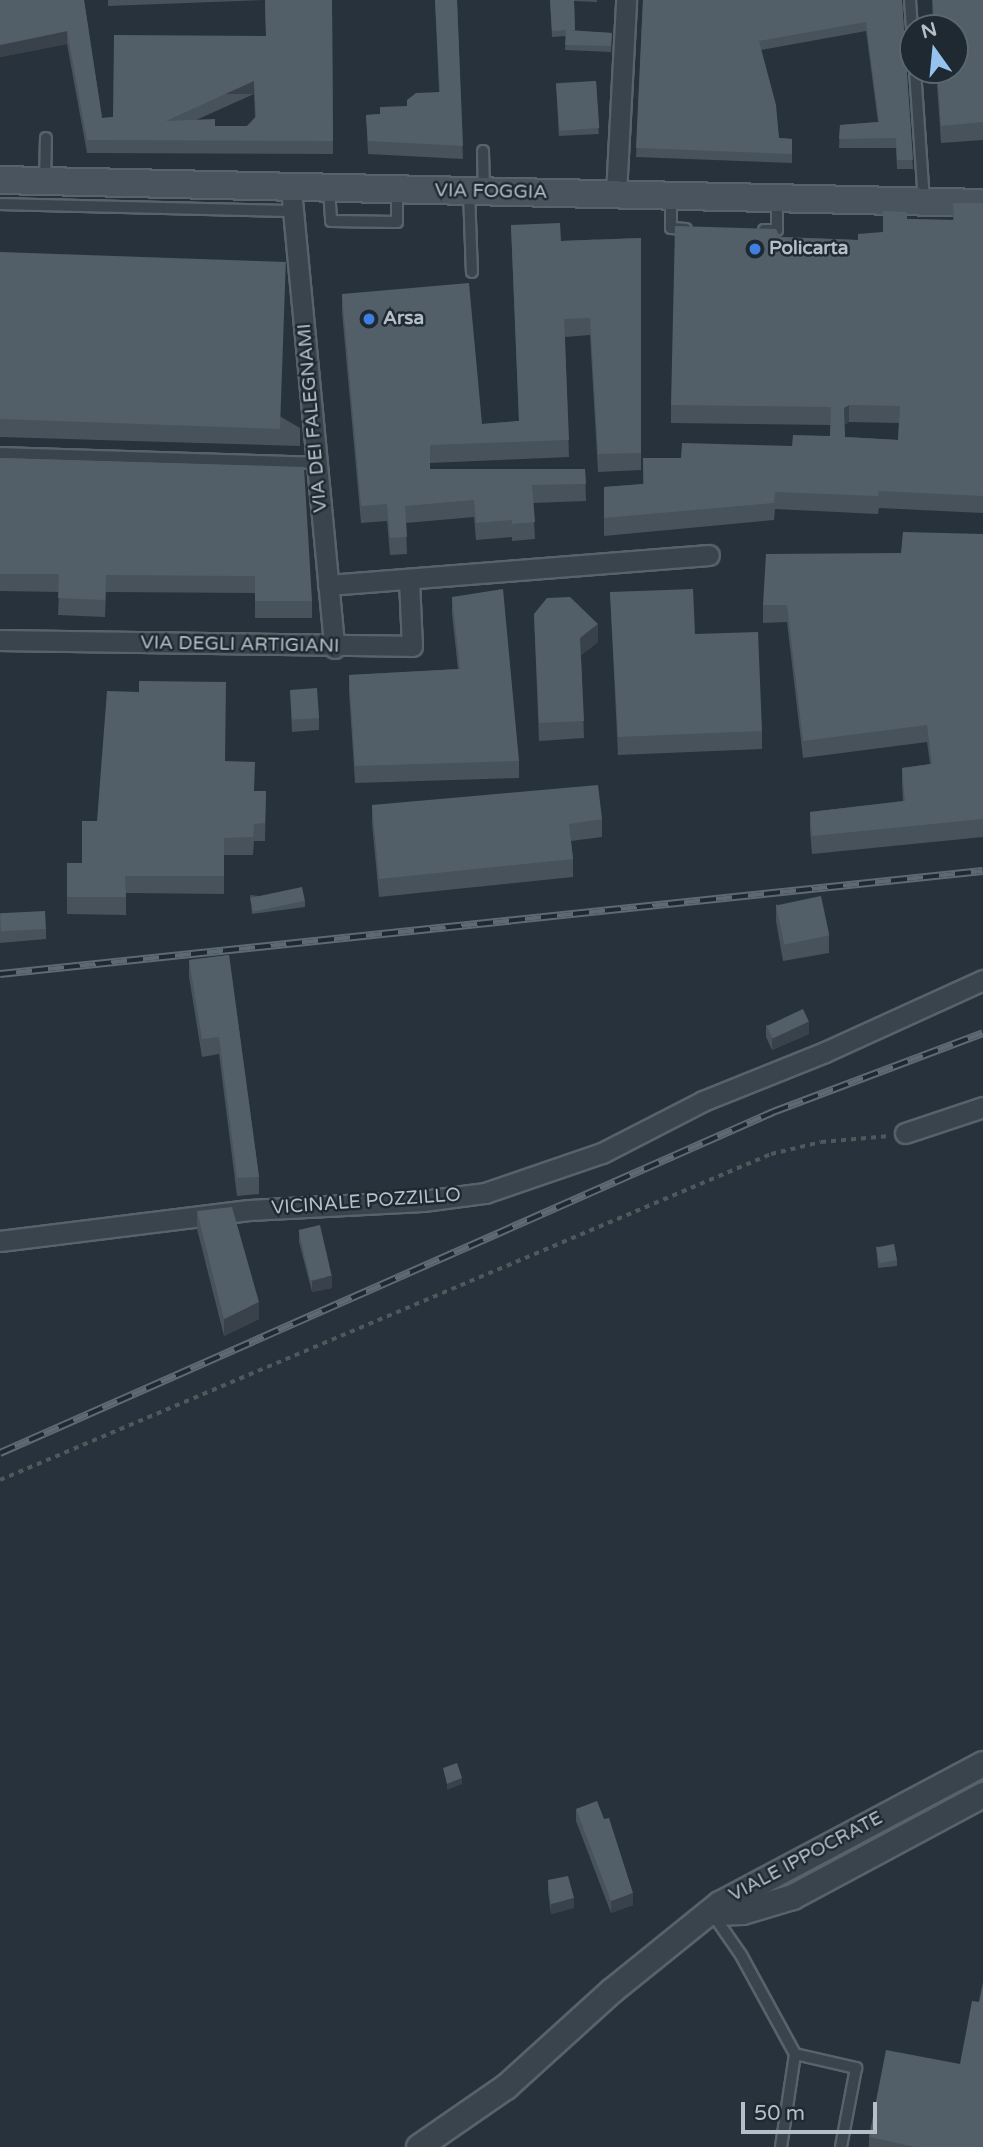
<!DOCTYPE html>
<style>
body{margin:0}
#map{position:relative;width:983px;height:2147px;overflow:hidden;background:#27323c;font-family:"Varela Round",sans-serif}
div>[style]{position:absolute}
.path>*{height:3.5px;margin-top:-1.75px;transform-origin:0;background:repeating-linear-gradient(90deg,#495b5b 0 5px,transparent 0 10px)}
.roads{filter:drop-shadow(2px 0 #58626a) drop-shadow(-2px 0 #58626a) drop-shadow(0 2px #58626a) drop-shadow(0 -2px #58626a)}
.service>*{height:10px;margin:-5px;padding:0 5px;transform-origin:5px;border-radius:5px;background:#3a444c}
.minor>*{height:19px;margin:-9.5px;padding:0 9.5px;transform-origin:9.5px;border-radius:9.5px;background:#3a444c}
.tertiary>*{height:24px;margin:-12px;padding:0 12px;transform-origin:12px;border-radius:12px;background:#3a444c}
.secondary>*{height:26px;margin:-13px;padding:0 13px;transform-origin:13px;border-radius:13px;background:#49545f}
.rail>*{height:8px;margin-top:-4px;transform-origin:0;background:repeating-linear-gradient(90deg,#1f2931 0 16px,#5d6973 0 32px);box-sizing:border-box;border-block:2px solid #5d6973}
.wall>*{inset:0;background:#47525a;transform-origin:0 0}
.shaded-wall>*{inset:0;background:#39424a;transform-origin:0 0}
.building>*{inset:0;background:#525f69;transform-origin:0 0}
.dots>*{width:19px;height:19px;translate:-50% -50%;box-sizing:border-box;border:4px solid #1f2931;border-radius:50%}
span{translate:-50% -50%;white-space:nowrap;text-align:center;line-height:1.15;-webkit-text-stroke:5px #1f2931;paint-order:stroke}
.street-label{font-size:19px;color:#b6bfc7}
.poi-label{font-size:19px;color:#b6bfc7;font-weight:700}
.left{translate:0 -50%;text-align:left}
.north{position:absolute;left:899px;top:14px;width:70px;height:70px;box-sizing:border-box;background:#1f2931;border:2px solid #5b656d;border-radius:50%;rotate:345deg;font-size:19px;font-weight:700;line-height:28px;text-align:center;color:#b6bfc7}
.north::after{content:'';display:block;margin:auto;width:24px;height:32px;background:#95c3ed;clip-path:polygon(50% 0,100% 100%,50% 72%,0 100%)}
.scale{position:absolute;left:741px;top:2102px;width:136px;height:32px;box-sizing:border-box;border:4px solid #b6bfc7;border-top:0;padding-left:9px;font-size:21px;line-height:24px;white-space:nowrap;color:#b6bfc7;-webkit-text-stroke:5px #1f2931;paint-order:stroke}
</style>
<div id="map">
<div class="path">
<div style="left:0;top:1480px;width:837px;rotate:-22.92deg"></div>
<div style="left:771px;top:1154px;width:51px;rotate:-13.5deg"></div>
<div style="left:821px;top:1142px;width:69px;rotate:-5deg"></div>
</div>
<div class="roads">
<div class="service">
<div style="left:910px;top:0;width:39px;rotate:86deg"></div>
<div style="left:915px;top:70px;width:131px;rotate:86.1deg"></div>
<div style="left:483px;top:151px;width:40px;rotate:88.6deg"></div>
<div style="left:45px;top:181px;width:43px;rotate:-88.7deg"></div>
<div style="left:329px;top:190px;width:31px;rotate:86deg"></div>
<div style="left:331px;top:221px;width:66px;rotate:0.9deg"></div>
<div style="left:397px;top:222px;width:31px;rotate:-90deg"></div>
<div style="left:469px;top:192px;width:80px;rotate:87.9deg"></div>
<div style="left:671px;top:196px;width:32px;rotate:90deg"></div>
<div style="left:671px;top:228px;width:15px;rotate:4deg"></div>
<div style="left:0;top:204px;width:293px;rotate:1.4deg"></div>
<div style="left:764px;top:230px;width:13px"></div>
<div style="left:777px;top:230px;width:31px;rotate:-90deg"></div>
<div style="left:0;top:453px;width:317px;rotate:1.8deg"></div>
<div style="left:714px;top:1916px;width:47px;rotate:55.3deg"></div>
<div style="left:741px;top:1955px;width:113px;rotate:61.4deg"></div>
<div style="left:781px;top:2147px;width:94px;rotate:-81.4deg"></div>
<div style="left:795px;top:2054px;width:63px;rotate:12.9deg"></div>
<div style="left:856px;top:2068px;width:80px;rotate:100.8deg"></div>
</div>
<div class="minor">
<div style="left:291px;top:189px;width:461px;rotate:84.6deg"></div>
<div style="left:616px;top:194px;width:194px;rotate:-87deg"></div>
<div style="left:328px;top:585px;width:382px;rotate:-4.5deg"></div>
<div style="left:0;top:640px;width:412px;rotate:0.8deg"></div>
<div style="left:412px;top:646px;width:67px;rotate:-92.6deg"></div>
<div style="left:905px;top:1133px;width:82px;rotate:-18.4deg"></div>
<div style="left:0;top:1241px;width:251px;rotate:-7.1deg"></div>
<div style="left:249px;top:1210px;width:174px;rotate:-3deg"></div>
<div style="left:423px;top:1201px;width:63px;rotate:-7.4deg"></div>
<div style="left:485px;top:1193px;width:124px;rotate:-18.9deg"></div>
<div style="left:602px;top:1153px;width:114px;rotate:-27.2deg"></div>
<div style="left:703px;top:1101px;width:131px;rotate:-21.9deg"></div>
<div style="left:825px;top:1052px;width:174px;rotate:-24.5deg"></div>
</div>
<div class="tertiary">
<div style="left:711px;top:1913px;width:32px;rotate:-2deg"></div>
<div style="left:743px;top:1912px;width:52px;rotate:-16.7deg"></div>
<div style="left:793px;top:1897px;width:216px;rotate:-28.2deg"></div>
<div style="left:419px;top:2147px;width:106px;rotate:-34.6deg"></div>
<div style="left:506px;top:2087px;width:143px;rotate:-42.2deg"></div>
<div style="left:612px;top:1991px;width:139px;rotate:-38.9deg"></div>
<div style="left:720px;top:1904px;width:298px;rotate:-28deg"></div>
</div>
<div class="secondary">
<div style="left:0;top:180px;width:983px;rotate:1.34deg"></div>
</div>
</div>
<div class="rail">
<div style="left:0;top:974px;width:988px;rotate:-5.98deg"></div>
<div style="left:0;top:1453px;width:845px;rotate:-23.8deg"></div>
<div style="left:773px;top:1112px;width:224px;rotate:-20.6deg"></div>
</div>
<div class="wall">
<div style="clip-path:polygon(evenodd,0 0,84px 0,102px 118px,113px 117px,266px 36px,265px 0,108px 6px,108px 0,332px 0,333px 154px,87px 153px,67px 44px,0 57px,0 0,254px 94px,255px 117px,247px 126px,215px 126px,196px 120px,254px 94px)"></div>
<div style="clip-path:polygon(435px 0,457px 0,463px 159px,368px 154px,366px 115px,380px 114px,407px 106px,439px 92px)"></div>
<div style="clip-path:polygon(550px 0,597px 0,597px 2px,574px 1px,575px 31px,612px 33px,611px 52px,565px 50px,566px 36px,552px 37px)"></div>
<div style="clip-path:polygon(643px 0,902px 0,913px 169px,897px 169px,896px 148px,839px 148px,840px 125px,878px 122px,866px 31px,761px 50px,779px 138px,792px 139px,792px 163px,636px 157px)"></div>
<div style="clip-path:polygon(932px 0,983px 0,983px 140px,941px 143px,936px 70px,955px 70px,955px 28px,933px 28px)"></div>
<div style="left:596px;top:81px;width:53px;height:40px;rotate:87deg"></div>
<div style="clip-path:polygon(evenodd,953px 203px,983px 203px,983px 513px,879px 508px,878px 514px,775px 509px,774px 520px,604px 536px,604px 487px,643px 484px,643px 458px,681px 458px,792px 446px,830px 436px,831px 425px,671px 423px,671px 405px,780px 237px,858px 240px,883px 232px,907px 219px,953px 220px,953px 203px,849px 422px,899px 423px,898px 440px,845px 437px,844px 425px,849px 422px)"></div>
<div style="clip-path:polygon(511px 225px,561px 241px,641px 238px,641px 470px,598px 472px,590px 335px,565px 337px,569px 457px,430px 463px,430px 469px,585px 469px,586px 501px,533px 503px,535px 539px,512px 541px,512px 537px,476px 540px,474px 517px,406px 523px,407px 554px,390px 555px,387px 521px,361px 523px,342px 312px,342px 294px,482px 424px,519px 421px)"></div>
<div style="clip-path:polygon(0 252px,300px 428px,300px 446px,0 437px)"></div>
<div style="clip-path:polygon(0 458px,312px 601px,312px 618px,255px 618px,255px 593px,106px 592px,105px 617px,58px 615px,59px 592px,0 591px)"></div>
<div style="clip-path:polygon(983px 534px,983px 837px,812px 854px,810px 830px,810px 812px,903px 801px,902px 785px,902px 768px,930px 764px,927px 742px,803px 758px,787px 622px,763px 623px,763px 605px,901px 553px)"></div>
<div style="clip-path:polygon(610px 592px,695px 634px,762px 731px,762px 749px,618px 755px)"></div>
<div style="clip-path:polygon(452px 597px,519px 761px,519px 778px,355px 783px,349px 692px,349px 675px,458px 669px,452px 614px)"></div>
<div style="clip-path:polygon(534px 614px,598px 642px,581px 655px,584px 738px,539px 741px)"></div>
<div style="clip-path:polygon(290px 690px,319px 718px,319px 730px,292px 732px)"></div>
<div style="clip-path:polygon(225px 761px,254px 791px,266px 791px,265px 841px,254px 841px,253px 855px,224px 855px,224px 894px,126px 893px,126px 915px,67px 914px,67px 863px,82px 863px)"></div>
<div style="clip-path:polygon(372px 805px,602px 819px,602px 837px,571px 841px,573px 859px,573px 877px,379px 897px,372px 823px)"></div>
<div style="clip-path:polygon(250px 895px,305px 901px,305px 907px,252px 914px)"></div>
<div style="clip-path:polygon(776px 904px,829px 935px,829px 953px,783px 961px,776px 921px)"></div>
<div style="clip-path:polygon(0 916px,46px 929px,46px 939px,0 943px)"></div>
<div style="clip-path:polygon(229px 955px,259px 1177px,259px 1194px,237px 1196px,219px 1054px,202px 1057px,189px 977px,189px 960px)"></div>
<div style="clip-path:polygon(766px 1025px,809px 1034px,772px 1050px,766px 1037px)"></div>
<div style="clip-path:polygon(197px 1211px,259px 1319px,224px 1336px,197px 1229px)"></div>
<div style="clip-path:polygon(299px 1230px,332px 1288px,312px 1292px,299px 1242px)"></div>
<div style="clip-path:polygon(876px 1246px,897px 1260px,897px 1266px,878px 1268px)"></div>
<div style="clip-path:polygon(576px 1809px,633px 1905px,611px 1913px,576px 1821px)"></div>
<div style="clip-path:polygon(548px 1880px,574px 1908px,551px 1914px,548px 1891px)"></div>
<div style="clip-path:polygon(869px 2137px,983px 2147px,869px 2147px)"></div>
</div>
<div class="shaded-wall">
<div style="clip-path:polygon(67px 31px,67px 44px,0 57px,0 45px)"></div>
<div style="left:254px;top:81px;width:13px;height:97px;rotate:90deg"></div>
<div style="clip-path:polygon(849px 405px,849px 422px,844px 425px,844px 408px)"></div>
<div style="clip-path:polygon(598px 624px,598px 642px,580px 655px,580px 638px)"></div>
<div style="clip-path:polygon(809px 1022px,809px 1034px,772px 1050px,772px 1038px)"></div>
<div style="clip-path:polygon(332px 1276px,332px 1288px,312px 1292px,312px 1281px)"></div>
<div style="clip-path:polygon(259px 1302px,259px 1319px,224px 1336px,224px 1319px)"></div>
<div style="clip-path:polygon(462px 1778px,462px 1784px,447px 1790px,447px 1784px)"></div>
<div style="clip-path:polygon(633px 1893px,633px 1905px,611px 1913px,611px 1901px)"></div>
<div style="clip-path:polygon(574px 1898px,574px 1908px,551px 1914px,551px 1904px)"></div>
</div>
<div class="building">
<div style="clip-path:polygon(evenodd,0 0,84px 0,102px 118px,113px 117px,114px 35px,266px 36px,265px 0,332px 0,333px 141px,87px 140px,67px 31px,0 45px,0 0,254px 81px,256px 117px,247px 126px,215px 126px,215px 119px,166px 121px,254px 81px)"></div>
<div style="clip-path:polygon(435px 0,457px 0,463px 146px,368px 141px,366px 115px,380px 114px,380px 107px,407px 106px,407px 100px,416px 93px,440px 92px)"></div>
<div style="clip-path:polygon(550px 0,574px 0,575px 30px,568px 30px,612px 33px,611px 46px,565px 45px,566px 30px,552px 31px)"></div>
<div style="clip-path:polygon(643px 0,902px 0,913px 160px,897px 160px,896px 138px,839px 139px,840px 125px,879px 122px,866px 22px,759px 41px,776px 105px,779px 138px,792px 139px,792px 154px,636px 148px)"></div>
<div style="clip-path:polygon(933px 0,983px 0,983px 122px,941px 126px,937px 70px,955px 70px,955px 28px,934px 28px)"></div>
<div style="left:596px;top:81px;width:47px;height:40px;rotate:86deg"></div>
<div style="clip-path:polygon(evenodd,953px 203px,983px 203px,983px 496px,879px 491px,878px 496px,775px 492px,774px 503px,604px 518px,604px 487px,644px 484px,643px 458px,681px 458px,682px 443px,792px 446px,793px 435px,830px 436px,831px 407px,671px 405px,675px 226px,776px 229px,780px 237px,858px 240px,858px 234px,883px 232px,883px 211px,907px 212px,907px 219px,954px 220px,953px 203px,849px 405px,900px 406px,898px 440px,845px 437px,844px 408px,849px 405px)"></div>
<div style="clip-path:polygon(560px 223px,561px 241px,641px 238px,641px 453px,598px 454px,590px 318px,564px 319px,569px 440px,430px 445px,430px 469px,585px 469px,586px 484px,532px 485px,535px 522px,512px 524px,512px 520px,476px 523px,474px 500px,405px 506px,407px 537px,390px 538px,387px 504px,361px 506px,342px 294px,469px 283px,482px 424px,519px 421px,511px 225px)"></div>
<div style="left:0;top:252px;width:286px;height:167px;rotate:2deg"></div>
<div style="clip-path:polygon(0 458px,304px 467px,312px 601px,255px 601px,255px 576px,106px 575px,105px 600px,58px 598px,59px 574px,0 574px)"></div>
<div style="clip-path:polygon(903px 532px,983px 534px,983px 819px,812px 836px,810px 812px,905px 801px,902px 768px,932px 764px,927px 725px,803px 741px,787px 605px,763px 605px,766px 554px,901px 553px)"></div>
<div style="clip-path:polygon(503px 589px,519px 761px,355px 766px,349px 675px,460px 669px,452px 597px)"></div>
<div style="clip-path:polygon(693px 589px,695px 634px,758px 632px,762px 731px,618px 737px,610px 592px)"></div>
<div style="clip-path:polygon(570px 597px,598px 624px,580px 638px,584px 721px,539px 723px,534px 614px,547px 598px)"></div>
<div style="clip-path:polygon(139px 681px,226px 682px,225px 761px,255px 762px,254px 791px,266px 791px,265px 823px,254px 824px,253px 837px,224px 838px,224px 876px,125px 876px,126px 897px,67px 897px,67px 863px,82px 863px,82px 821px,97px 821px,107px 691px,139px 692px)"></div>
<div style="left:317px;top:688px;width:30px;height:27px;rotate:86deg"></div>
<div style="clip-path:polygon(598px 785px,602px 819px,569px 824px,573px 859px,379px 879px,372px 805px)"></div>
<div style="left:302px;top:887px;width:14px;height:53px;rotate:78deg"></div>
<div style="left:821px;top:896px;width:40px;height:46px;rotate:78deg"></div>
<div style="left:45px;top:911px;width:18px;height:45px;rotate:87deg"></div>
<div style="clip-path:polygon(229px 955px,259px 1177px,237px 1178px,219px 1037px,202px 1039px,189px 960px)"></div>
<div style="left:803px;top:1009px;width:14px;height:40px;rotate:65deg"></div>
<div style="clip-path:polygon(232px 1207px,259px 1302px,224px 1319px,197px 1211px)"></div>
<div style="left:320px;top:1225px;width:52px;height:22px;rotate:77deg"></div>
<div style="left:894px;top:1244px;width:16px;height:18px;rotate:79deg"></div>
<div style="clip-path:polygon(457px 1763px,462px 1778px,447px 1784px,443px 1768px)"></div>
<div style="clip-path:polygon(597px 1801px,604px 1819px,609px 1818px,633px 1893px,611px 1901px,576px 1809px)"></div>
<div style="clip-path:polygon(568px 1876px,574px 1898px,551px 1904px,548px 1880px)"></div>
<div style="clip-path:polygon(983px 1982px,983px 2147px,915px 2147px,869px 2137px,886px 2050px,960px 2064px,972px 2001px,979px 2002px)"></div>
</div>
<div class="dots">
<div style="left:755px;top:249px;background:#3f7fe0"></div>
<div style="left:369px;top:319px;background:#3f7fe0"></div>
</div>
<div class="street-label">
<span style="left:491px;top:192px;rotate:1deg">VIA FOGGIA</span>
<span style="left:313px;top:418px;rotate:-95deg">VIA DEI FALEGNAMI</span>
<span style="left:240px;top:645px;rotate:1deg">VIA DEGLI ARTIGIANI</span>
<span style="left:366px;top:1202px;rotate:-4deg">VICINALE POZZILLO</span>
<span style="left:806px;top:1857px;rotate:-28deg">VIALE IPPOCRATE</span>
</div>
<div class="poi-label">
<span class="left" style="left:769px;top:249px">Policarta</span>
<span class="left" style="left:383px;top:319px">Arsa</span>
</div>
<div class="north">N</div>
<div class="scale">50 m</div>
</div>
